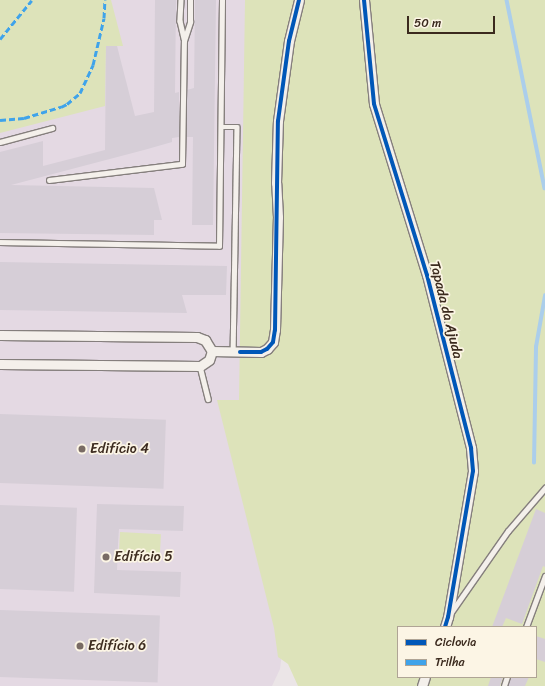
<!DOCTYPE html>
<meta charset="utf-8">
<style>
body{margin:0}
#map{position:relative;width:545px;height:686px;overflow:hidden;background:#ebe5e7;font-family:Sriracha,sans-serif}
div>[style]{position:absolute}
.built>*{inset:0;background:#e4d9e3}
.green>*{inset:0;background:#dde3ba;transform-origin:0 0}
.stream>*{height:3.5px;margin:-1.75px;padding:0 1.75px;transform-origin:1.75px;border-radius:1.75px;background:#abceeb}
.building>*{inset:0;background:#d6ced7;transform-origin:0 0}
.roads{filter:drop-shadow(1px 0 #857f7d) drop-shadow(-1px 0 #857f7d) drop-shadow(0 1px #857f7d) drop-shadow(0 -1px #857f7d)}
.service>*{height:4.5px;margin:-2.25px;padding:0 2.25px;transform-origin:2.25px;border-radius:2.25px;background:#f4f0eb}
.minor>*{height:9px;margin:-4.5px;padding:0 4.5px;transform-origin:4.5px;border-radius:4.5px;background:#f4f0eb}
.quiet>*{height:3px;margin-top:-1.5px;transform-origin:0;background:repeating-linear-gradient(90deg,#3fa3ea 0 6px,transparent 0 9px)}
.cycleway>*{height:4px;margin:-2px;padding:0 2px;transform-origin:2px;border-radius:2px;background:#0057b8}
.dots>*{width:11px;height:11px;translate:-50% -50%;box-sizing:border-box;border:2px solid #fcf5e5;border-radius:50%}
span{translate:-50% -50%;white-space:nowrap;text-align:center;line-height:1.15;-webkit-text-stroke:3.5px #fcf5e5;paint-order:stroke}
.street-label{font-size:14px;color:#3b2a1e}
.poi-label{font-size:14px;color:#3b2a1e}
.left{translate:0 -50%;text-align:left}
.legend{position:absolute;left:397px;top:626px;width:140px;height:52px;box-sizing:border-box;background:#fcf5e5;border:1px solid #afa495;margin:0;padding:5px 7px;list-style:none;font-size:12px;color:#3b2a1e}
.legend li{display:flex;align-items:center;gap:8px;height:20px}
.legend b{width:20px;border:1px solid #afa495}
.scale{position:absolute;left:407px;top:16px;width:88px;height:18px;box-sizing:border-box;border:2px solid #3b2a1e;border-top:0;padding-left:5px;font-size:12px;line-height:14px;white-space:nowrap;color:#3b2a1e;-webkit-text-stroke:3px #fcf5e5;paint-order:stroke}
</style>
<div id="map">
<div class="built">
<div style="clip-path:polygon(95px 0,247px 0,282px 653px,280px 669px,272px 686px,0 686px,0 130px)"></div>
</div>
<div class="green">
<div style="clip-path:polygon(0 0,111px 0,123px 46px,106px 46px,105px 106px,0 133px)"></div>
<div style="clip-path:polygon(evenodd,245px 0,545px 0,545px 686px,298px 686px,288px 664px,278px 657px,274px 628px,217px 400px,239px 400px,245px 0,398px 627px,536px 627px,536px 677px,398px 677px,398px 627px)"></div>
<div style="left:120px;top:532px;width:41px;height:28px;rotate:3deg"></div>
</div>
<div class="stream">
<div style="left:507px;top:0;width:192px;rotate:78.6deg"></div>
<div style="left:534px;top:463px;width:116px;rotate:-89deg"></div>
<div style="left:536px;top:347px;width:52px;rotate:-80deg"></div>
</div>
<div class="building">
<div style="clip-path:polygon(155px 0,176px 0,175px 93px,179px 92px,179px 137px,172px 138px,172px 142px,144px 150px,11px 185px,154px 188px,162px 220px,154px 220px,154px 235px,0 233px,0 152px,43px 141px,43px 166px,105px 150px,106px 46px,117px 46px,135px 116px,154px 112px)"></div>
<div style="clip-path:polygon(195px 0,216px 0,213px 225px,192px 225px,193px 137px,186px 137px,187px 90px,194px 88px)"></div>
<div style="clip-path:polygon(0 262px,227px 266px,226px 295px,182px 295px,187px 313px,0 310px)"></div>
<div style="left:0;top:414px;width:166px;height:69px;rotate:2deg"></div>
<div style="clip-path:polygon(97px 504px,184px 506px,183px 531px,119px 529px,118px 544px,117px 570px,181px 572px,180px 597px,94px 593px)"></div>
<div style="left:0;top:505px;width:77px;height:84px;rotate:2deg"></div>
<div style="clip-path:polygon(536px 509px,545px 513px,545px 567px,543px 566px,522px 624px,506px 618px,502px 627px,492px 627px)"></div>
<div style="left:0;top:610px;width:160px;height:67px;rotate:2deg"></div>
<div style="clip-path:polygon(536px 636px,545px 639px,545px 662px,536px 659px)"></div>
<div style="clip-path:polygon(491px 677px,503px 677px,500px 686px,488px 686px)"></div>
<div style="clip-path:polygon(511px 677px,529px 677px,525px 686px,508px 686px)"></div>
</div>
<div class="roads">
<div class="service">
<div style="left:181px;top:0;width:21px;rotate:93deg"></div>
<div style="left:180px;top:21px;width:18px;rotate:77deg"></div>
<div style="left:221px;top:127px;width:16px"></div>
<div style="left:237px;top:127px;width:224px;rotate:91deg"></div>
<div style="left:0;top:142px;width:54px;rotate:-15.1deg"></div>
<div style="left:49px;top:180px;width:134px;rotate:-6.9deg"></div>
<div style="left:182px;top:164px;width:123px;rotate:-89.1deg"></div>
<div style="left:184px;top:41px;width:20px;rotate:-72deg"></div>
<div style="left:190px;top:22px;width:22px;rotate:-90deg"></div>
<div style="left:0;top:242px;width:219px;rotate:1deg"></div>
<div style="left:219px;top:246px;width:246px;rotate:-89.3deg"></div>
<div style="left:200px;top:366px;width:34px;rotate:76deg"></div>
<div style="left:450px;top:614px;width:101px;rotate:-55.1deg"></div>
<div style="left:508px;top:531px;width:57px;rotate:-49.3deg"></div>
<div style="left:526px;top:627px;width:54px;rotate:-69.6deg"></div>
<div style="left:504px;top:686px;width:9px;rotate:-72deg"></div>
</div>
<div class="minor">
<div style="left:364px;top:0;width:104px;rotate:84.5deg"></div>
<div style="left:374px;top:104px;width:179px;rotate:72.8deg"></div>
<div style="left:427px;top:275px;width:179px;rotate:75.7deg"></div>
<div style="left:471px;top:448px;width:23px;rotate:85deg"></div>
<div style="left:473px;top:471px;width:148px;rotate:99.7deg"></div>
<div style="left:448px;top:617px;width:10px;rotate:107deg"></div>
<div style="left:0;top:335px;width:197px;rotate:0.6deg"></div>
<div style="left:197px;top:337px;width:9px;rotate:21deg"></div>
<div style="left:205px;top:340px;width:13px;rotate:58deg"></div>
<div style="left:212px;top:351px;width:9px;rotate:108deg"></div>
<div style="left:209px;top:360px;width:11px;rotate:146deg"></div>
<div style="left:200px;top:366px;width:200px;rotate:-179.4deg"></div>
<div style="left:212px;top:351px;width:49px;rotate:1.2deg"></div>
<div style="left:261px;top:352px;width:7px;rotate:-27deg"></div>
<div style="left:267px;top:349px;width:9px;rotate:-49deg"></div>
<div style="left:273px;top:342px;width:12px;rotate:-81deg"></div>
<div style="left:275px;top:330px;width:113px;rotate:-88.5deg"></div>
<div style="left:278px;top:217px;width:34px;rotate:-93deg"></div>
<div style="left:276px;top:183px;width:62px;rotate:-88.2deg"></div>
<div style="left:278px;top:121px;width:81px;rotate:-82.2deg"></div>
<div style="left:289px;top:41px;width:42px;rotate:-76.3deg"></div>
<div style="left:422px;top:686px;width:9px;rotate:-72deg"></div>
</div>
</div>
<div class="quiet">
<div style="left:0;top:39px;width:50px;rotate:-50.6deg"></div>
<div style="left:0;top:120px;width:24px;rotate:-5deg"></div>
<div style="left:24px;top:118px;width:39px;rotate:-17deg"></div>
<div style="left:61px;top:107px;width:7px;rotate:-27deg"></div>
<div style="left:67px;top:104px;width:17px;rotate:-40deg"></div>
<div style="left:80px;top:93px;width:31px;rotate:-65deg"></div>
<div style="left:93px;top:65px;width:48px;rotate:-76.8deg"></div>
<div style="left:104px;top:18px;width:18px;rotate:-87deg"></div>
</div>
<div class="cycleway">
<div style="left:364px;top:0;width:104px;rotate:84.5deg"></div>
<div style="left:374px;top:104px;width:179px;rotate:72.8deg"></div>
<div style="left:427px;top:275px;width:179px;rotate:75.7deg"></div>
<div style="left:471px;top:448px;width:23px;rotate:85deg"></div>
<div style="left:473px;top:471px;width:148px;rotate:99.7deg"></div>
<div style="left:448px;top:617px;width:10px;rotate:107deg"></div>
<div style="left:240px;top:352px;width:21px"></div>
<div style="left:261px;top:352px;width:7px;rotate:-27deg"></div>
<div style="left:267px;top:349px;width:9px;rotate:-49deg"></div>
<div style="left:273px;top:342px;width:12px;rotate:-81deg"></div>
<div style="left:275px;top:330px;width:209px;rotate:-89.2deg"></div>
<div style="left:278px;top:121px;width:81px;rotate:-82.2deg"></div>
<div style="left:289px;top:41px;width:42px;rotate:-76.3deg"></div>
</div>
<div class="dots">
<div style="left:82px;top:449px;background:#796b64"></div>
<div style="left:106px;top:557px;background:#796b64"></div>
<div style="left:80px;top:646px;background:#796b64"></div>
</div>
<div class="street-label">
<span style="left:446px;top:310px;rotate:76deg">Tapada da Ajuda</span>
</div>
<div class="poi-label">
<span class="left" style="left:90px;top:449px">Edifício 4</span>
<span class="left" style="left:114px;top:557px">Edifício 5</span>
<span class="left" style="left:88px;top:646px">Edifício 6</span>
</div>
<ul class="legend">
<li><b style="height:5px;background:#0057b8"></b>Ciclovia</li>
<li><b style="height:5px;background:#3fa3ea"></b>Trilha</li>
</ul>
<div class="scale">50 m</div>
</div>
